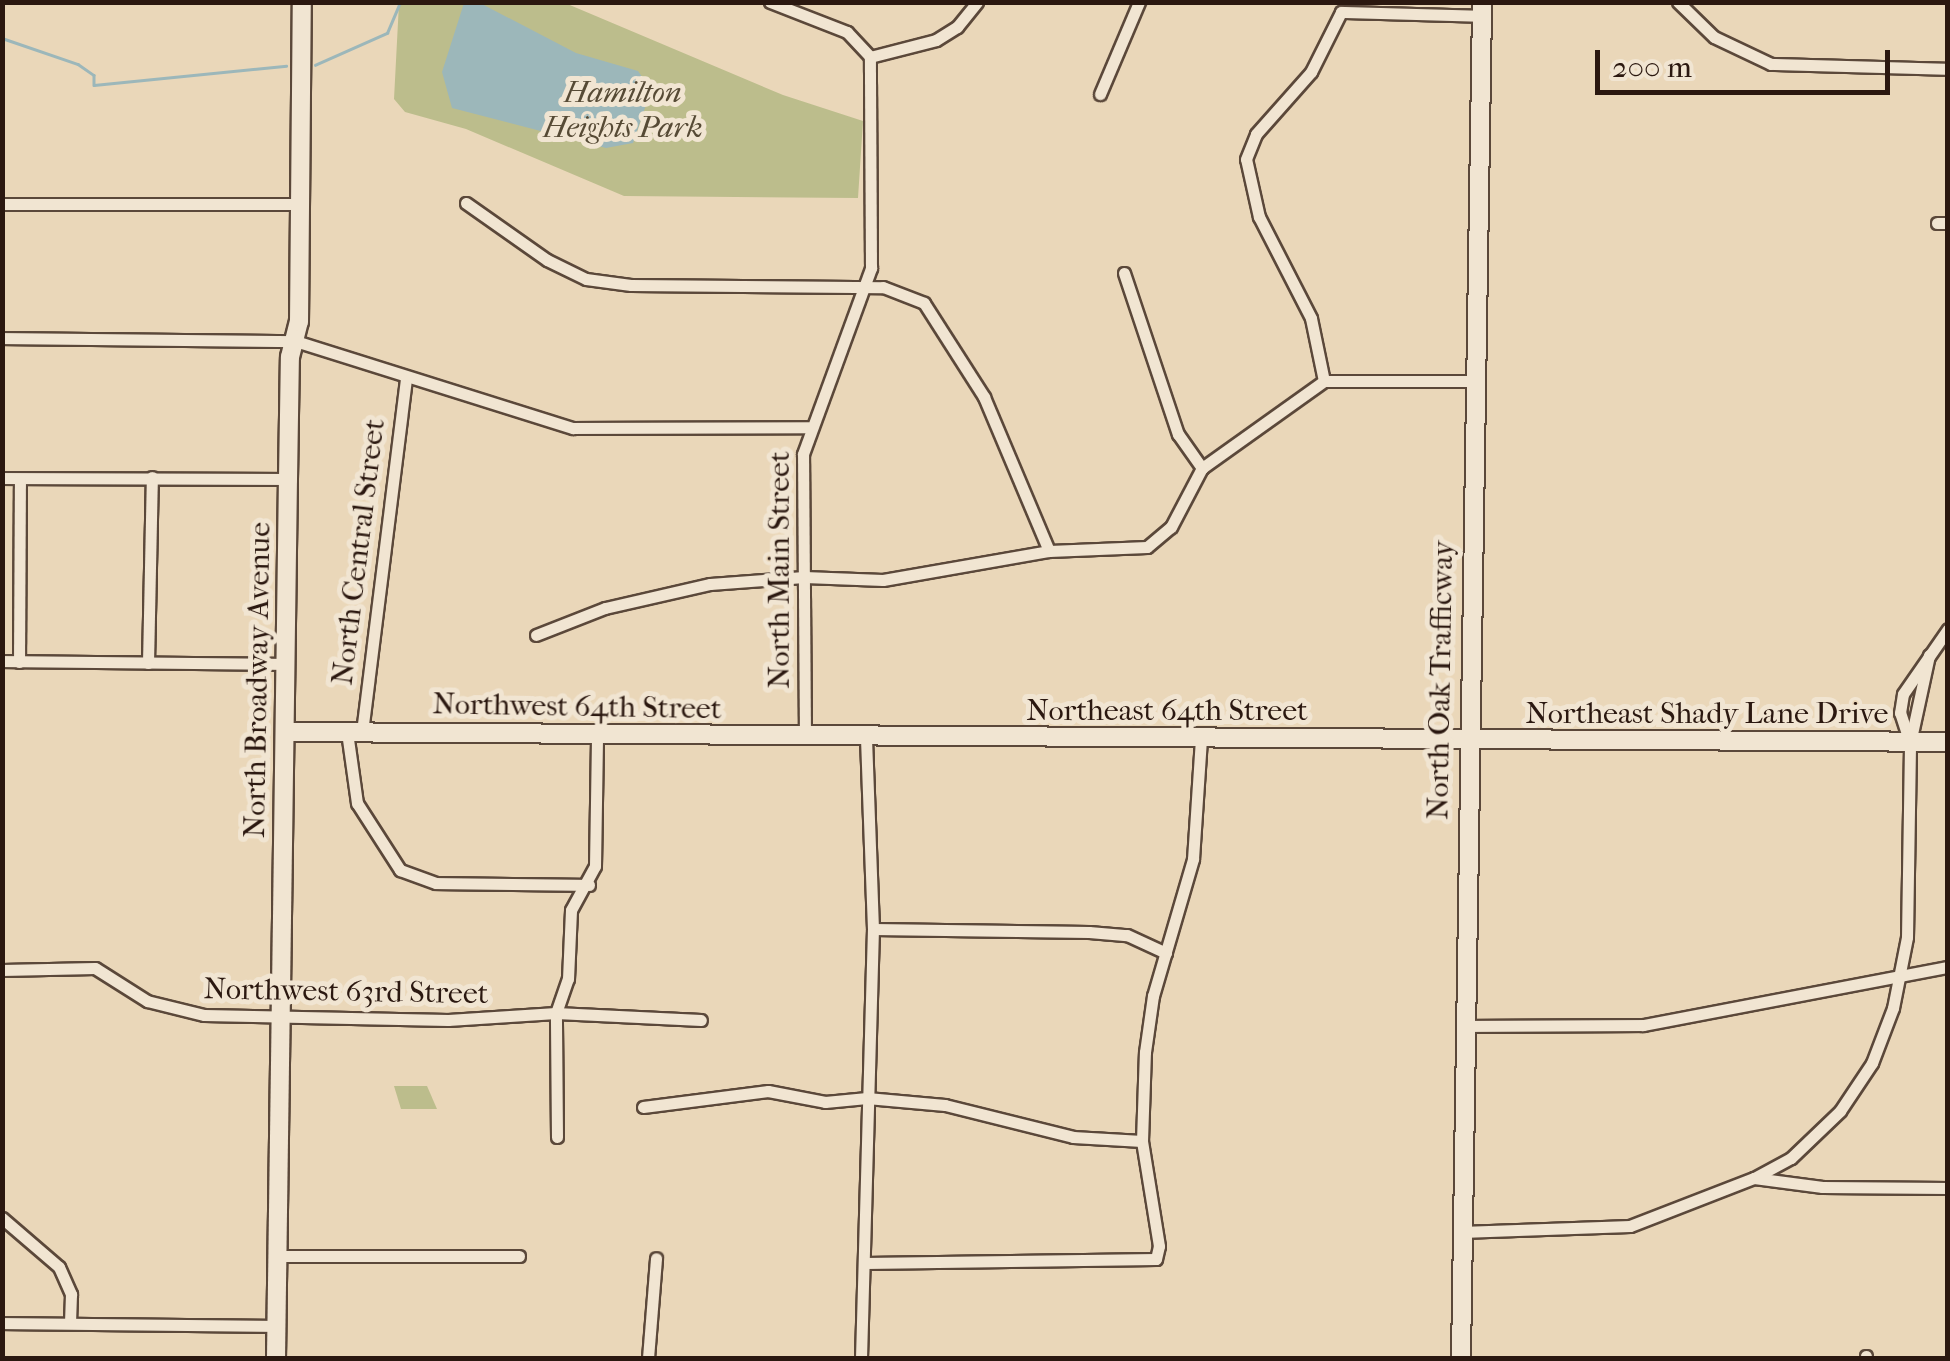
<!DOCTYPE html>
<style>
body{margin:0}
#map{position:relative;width:1950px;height:1361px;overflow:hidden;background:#ead7b9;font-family:"IM FELL French Canon",serif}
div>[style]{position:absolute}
.green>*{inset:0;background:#bcbd8c}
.water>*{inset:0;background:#9cb7ba}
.stream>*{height:2.5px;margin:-1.25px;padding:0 1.25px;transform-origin:1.25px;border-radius:1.25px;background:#9cb7ba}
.roads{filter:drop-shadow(2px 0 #5b483a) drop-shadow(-2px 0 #5b483a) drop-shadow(0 2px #5b483a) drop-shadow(0 -2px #5b483a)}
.street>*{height:11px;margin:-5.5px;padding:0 5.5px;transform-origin:5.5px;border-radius:5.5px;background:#f1e5d2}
.secondary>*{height:18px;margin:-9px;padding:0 9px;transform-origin:9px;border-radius:9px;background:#f1e5d2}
span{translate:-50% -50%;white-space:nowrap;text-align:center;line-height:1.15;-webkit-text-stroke:10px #f1e5d2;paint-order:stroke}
.park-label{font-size:30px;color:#564a35;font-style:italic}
.street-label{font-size:30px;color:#2b1810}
.frame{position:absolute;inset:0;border:5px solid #2b1810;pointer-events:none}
.scale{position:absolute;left:1595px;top:50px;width:295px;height:45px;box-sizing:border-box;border:5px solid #2b1810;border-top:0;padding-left:12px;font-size:30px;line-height:35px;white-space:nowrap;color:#2b1810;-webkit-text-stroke:8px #f1e5d2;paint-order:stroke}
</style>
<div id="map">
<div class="green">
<div style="clip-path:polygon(399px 3px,565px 3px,783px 95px,863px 121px,858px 198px,624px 196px,466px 129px,405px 112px,394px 99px)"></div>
<div style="clip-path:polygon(394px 1086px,427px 1086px,437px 1109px,401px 1109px)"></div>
</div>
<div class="water">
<div style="clip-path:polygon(480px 3px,576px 53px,638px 71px,651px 90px,633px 143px,606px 148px,452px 108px,442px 72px,464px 3px)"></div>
</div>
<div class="stream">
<div style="left:2px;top:38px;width:80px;rotate:18.9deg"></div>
<div style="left:78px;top:64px;width:19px;rotate:35deg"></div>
<div style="left:94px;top:75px;width:10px;rotate:90deg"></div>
<div style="left:94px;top:85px;width:193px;rotate:-5.7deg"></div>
<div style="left:315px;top:65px;width:79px;rotate:-24deg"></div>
<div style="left:387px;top:33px;width:34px;rotate:-67deg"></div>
</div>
<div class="roads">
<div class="street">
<div style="left:770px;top:2px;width:83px;rotate:21.3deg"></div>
<div style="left:847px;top:32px;width:34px;rotate:47deg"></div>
<div style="left:1678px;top:2px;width:50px;rotate:44.2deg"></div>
<div style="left:1714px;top:37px;width:63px;rotate:25.3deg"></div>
<div style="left:1771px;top:64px;width:177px;rotate:1.6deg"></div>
<div style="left:1341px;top:12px;width:141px;rotate:1.6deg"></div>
<div style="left:870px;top:57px;width:68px;rotate:-14.4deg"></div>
<div style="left:936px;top:40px;width:25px;rotate:-32deg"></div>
<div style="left:957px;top:27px;width:32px;rotate:-51deg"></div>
<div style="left:1100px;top:94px;width:100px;rotate:-67deg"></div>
<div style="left:466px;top:203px;width:99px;rotate:35.1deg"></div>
<div style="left:547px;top:260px;width:43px;rotate:26deg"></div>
<div style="left:586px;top:279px;width:45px;rotate:7.6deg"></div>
<div style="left:631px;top:285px;width:252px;rotate:0.5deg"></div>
<div style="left:883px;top:287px;width:44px;rotate:21.3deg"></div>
<div style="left:924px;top:303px;width:112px;rotate:57.4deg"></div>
<div style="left:984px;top:397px;width:167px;rotate:67.1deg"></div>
<div style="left:2px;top:204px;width:297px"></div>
<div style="left:1937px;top:223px;width:11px"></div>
<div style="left:1124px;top:273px;width:170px;rotate:71.5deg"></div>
<div style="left:1178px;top:434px;width:42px;rotate:54.8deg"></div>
<div style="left:2px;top:338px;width:293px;rotate:0.6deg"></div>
<div style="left:295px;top:341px;width:291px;rotate:17.4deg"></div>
<div style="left:573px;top:428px;width:235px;rotate:-0.2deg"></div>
<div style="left:1324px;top:381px;width:64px;rotate:-101.7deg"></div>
<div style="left:1311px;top:318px;width:114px;rotate:-117.2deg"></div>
<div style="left:1259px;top:217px;width:59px;rotate:-102.6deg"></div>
<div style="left:1246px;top:159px;width:27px;rotate:-68deg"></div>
<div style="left:1256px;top:134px;width:83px;rotate:-48.4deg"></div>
<div style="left:1311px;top:72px;width:67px;rotate:-63.4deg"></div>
<div style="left:1202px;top:468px;width:150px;rotate:-35.5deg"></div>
<div style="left:1324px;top:381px;width:151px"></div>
<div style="left:2px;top:478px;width:286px;rotate:0.2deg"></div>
<div style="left:536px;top:635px;width:74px;rotate:-21.4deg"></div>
<div style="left:605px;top:608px;width:108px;rotate:-12.9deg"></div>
<div style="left:710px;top:584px;width:94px;rotate:-4.3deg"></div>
<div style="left:804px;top:577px;width:79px;rotate:2.2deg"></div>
<div style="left:883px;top:580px;width:169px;rotate:-9.9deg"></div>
<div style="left:1049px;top:551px;width:98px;rotate:-2.3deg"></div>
<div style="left:1147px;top:547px;width:31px;rotate:-40deg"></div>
<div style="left:1171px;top:527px;width:67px;rotate:-62.3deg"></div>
<div style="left:2px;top:661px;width:284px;rotate:0.6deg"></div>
<div style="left:19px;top:662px;width:183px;rotate:-89.7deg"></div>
<div style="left:148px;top:663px;width:186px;rotate:-88.8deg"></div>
<div style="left:347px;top:732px;width:72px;rotate:82deg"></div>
<div style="left:357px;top:803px;width:80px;rotate:57.3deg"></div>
<div style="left:400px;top:870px;width:38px;rotate:20deg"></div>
<div style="left:436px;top:883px;width:153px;rotate:0.7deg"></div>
<div style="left:362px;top:732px;width:356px;rotate:-82.9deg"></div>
<div style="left:805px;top:736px;width:282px;rotate:-90.4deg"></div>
<div style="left:803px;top:454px;width:198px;rotate:-69.9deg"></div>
<div style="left:871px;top:268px;width:211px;rotate:-90.3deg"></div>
<div style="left:1910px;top:743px;width:32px;rotate:-108deg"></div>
<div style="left:1900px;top:713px;width:19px;rotate:-81deg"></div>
<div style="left:1903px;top:694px;width:79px;rotate:-55.3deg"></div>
<div style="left:873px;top:929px;width:216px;rotate:0.8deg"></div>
<div style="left:1089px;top:932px;width:38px;rotate:5deg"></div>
<div style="left:1127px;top:935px;width:43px;rotate:24.8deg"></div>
<div style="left:2px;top:970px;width:93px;rotate:-1.2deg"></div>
<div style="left:95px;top:968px;width:62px;rotate:32.4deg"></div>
<div style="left:147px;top:1001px;width:59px;rotate:13.8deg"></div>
<div style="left:204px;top:1015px;width:244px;rotate:1.2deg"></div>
<div style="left:448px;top:1020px;width:108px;rotate:-3.7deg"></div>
<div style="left:556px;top:1013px;width:145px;rotate:2.8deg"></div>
<div style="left:1464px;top:1026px;width:179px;rotate:-0.3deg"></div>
<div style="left:1643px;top:1025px;width:310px;rotate:-10.8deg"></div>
<div style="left:643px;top:1107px;width:126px;rotate:-7.3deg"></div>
<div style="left:768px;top:1091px;width:58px;rotate:10.9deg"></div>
<div style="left:825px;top:1102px;width:42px;rotate:-5.4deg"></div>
<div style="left:867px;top:1098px;width:78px;rotate:5.1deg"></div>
<div style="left:945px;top:1105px;width:132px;rotate:14deg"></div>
<div style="left:1073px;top:1137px;width:69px;rotate:3.3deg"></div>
<div style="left:557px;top:1137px;width:124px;rotate:-90.5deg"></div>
<div style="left:556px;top:1013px;width:36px;rotate:-71deg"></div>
<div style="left:568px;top:979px;width:69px;rotate:-87.5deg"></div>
<div style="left:571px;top:910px;width:50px;rotate:-61.4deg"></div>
<div style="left:595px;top:866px;width:132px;rotate:-89.1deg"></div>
<div style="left:1754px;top:1178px;width:42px;rotate:-28.4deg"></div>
<div style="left:1791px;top:1158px;width:68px;rotate:-43.8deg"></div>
<div style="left:1840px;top:1111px;width:58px;rotate:-56.3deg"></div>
<div style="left:1872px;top:1063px;width:59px;rotate:-69.1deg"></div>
<div style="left:1893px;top:1008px;width:72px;rotate:-78.8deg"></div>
<div style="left:1907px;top:937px;width:194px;rotate:-89.1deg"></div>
<div style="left:1910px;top:743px;width:90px;rotate:-77.8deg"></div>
<div style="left:2px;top:1218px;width:75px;rotate:40.7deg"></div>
<div style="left:59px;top:1267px;width:30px;rotate:66deg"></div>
<div style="left:71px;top:1294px;width:29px;rotate:92deg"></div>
<div style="left:1461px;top:1232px;width:169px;rotate:-2deg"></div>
<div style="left:1630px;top:1226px;width:133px;rotate:-21.2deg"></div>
<div style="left:1754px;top:1178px;width:69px;rotate:7.5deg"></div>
<div style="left:1822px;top:1187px;width:126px;rotate:0.5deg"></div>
<div style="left:280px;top:1256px;width:239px"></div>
<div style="left:865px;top:1263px;width:291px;rotate:-0.8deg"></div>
<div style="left:1156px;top:1259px;width:13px;rotate:-77deg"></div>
<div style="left:1159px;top:1246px;width:106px;rotate:-99.2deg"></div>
<div style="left:1142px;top:1141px;width:89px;rotate:-88.1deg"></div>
<div style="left:1145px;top:1052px;width:57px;rotate:-81.9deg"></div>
<div style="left:1153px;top:996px;width:143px;rotate:-73.7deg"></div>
<div style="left:1193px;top:859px;width:120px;rotate:-86.2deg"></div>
<div style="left:2px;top:1323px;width:274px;rotate:0.6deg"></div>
<div style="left:1866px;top:1356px;width:2px;rotate:90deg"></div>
<div style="left:648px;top:1358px;width:100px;rotate:-85.4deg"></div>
<div style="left:861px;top:1358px;width:429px;rotate:-88.4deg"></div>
<div style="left:873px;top:929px;width:192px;rotate:-92.1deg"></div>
</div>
<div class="secondary">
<div style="left:287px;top:732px;width:1661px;rotate:0.34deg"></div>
<div style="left:276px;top:1358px;width:879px;rotate:-89.22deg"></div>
<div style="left:288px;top:479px;width:122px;rotate:-89.1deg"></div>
<div style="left:290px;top:357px;width:36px;rotate:-76deg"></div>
<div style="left:299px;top:322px;width:320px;rotate:-89.5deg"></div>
<div style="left:1461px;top:1358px;width:1356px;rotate:-89.11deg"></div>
</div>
</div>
<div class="park-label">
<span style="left:623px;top:110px">Hamilton<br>Heights Park</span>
</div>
<div class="street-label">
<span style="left:359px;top:552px;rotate:-83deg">North Central Street</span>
<span style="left:780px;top:570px;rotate:-90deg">North Main Street</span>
<span style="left:258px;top:680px;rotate:-89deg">North Broadway Avenue</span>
<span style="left:1441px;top:680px;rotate:-89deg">North Oak Trafficway</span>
<span style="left:577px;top:707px;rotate:1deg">Northwest 64th Street</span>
<span style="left:1167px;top:711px">Northeast 64th Street</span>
<span style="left:1707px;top:714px">Northeast Shady Lane Drive</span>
<span style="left:346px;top:992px;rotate:1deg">Northwest 63rd Street</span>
</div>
<div class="frame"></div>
<div class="scale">200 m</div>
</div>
